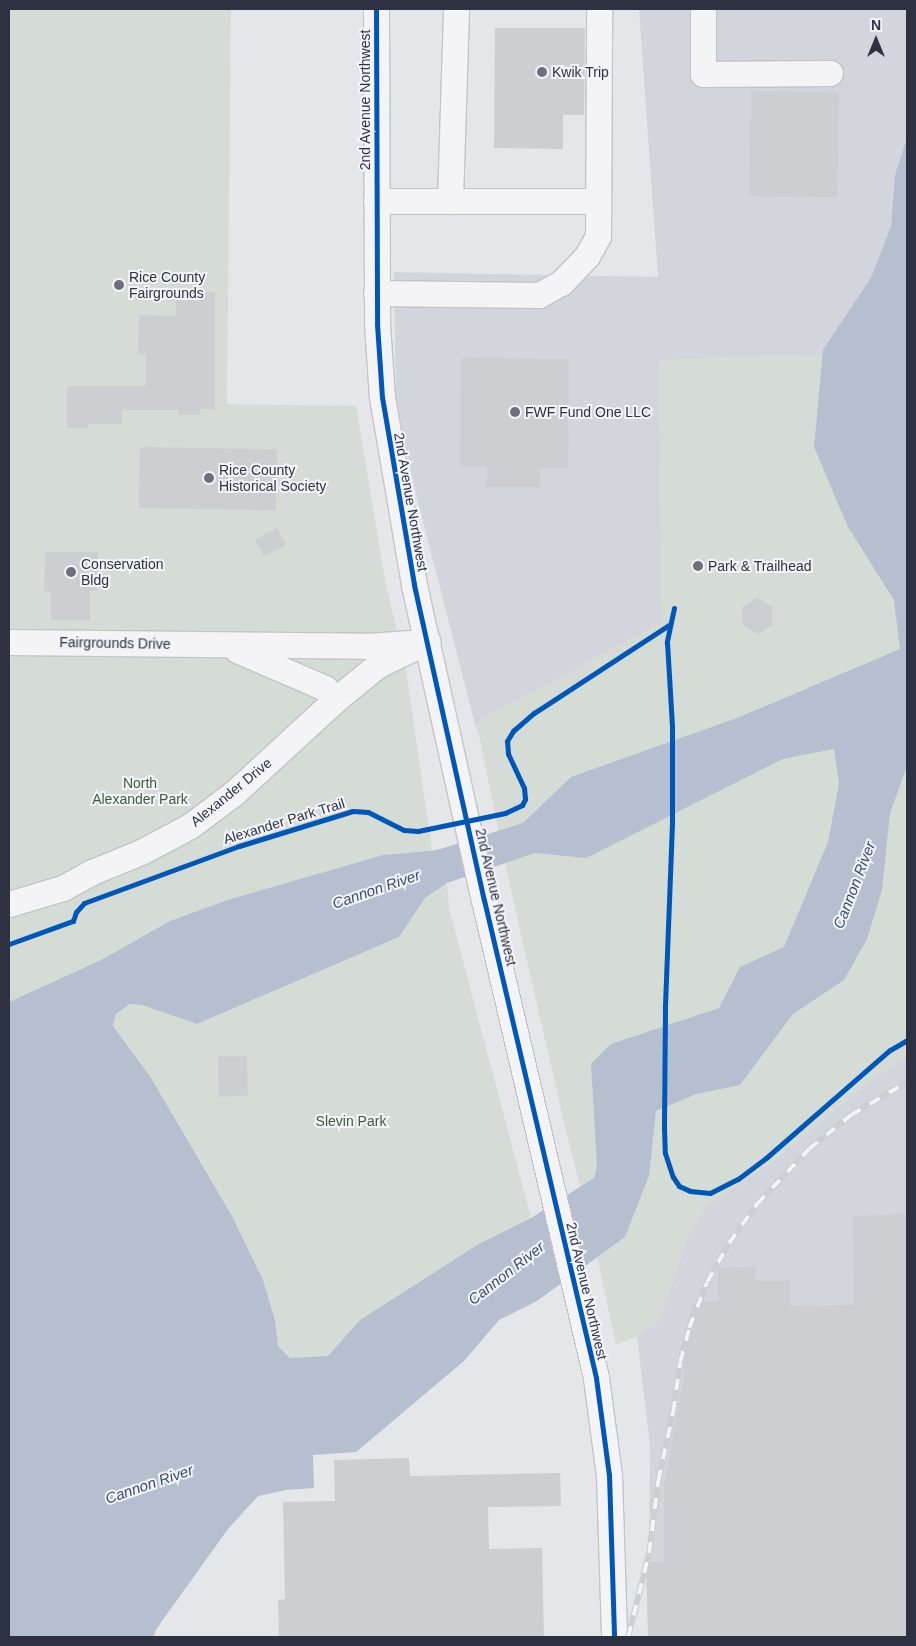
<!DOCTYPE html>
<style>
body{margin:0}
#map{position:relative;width:916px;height:1646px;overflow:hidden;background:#e4e6e9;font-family:Helvetica,sans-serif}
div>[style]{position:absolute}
.built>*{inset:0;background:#d3d5dc}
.green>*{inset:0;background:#d4dcd5}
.water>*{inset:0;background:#b6bfd0}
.building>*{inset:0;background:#cdced1;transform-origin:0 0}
.roads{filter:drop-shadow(1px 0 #c3c4c7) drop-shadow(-1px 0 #c3c4c7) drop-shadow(0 1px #c3c4c7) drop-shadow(0 -1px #c3c4c7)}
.minor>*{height:25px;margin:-12.5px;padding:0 12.5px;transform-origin:12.5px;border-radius:12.5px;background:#f4f4f6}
.rail>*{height:5.5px;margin-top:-2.75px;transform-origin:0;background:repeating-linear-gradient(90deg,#f3f4f8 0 11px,#cdced1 0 22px);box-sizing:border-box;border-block:1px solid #cdced1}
.cycleway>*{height:5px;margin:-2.5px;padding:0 2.5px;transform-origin:2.5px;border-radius:2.5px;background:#0057b8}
.dots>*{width:14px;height:14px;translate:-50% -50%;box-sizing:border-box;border:2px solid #f3f4f8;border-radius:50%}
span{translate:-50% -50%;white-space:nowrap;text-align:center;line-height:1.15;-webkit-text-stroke:4px #f3f4f8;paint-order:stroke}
.poi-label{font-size:14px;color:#2d3141}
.left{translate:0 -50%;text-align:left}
.street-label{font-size:14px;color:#2d3141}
.park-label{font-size:14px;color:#3d5b3b}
.water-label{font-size:15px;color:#3a4b71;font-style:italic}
.frame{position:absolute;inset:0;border:10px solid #2d3141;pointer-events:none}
.north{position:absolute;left:851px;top:15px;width:50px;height:50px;-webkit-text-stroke:4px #f3f4f8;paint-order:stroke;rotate:0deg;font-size:14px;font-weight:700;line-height:20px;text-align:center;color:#2d3141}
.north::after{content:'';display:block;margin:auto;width:18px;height:22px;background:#2d3141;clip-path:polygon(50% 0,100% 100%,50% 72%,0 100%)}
</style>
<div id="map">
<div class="built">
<div style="clip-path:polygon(639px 9px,907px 9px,907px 183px,860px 354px,659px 361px,662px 623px,481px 720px,477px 726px,477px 732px,417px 498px,396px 405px,394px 272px,658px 277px)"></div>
<div style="clip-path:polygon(907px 1057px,907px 1637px,648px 1637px,650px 1446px,637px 1336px,659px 1321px,688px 1236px,705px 1207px,773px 1161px,867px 1083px)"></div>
</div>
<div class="green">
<div style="clip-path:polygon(9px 9px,231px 9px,227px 404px,356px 406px,385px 581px,405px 663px,432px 850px,383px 855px,227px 900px,170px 921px,101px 960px,9px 1002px)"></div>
<div style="clip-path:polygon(860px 354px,907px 552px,907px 1057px,867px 1083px,773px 1161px,705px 1207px,688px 1236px,659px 1321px,637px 1336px,616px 1345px,591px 1228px,566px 1131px,513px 900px,477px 726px,481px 720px,662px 623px,659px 361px,732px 356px)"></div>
<div style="clip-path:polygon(447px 883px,449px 908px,531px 1218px,477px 1245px,360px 1320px,328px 1356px,290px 1358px,278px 1346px,275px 1320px,263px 1280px,232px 1216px,184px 1135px,113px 1026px,116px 1014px,130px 1004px,142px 1005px,197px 1024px,399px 937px,425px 898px)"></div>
</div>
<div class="water">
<div style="clip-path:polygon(evenodd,907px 138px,907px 766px,890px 813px,882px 890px,867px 939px,844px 980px,793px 1014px,740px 1085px,696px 1094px,656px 1111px,649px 1176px,625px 1237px,537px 1301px,499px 1320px,464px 1361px,356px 1452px,313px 1455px,314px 1488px,286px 1490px,258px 1496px,228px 1529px,157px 1628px,153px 1637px,9px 1637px,9px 1002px,101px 960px,170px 921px,227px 900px,383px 855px,437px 850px,523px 823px,571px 777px,737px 718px,900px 649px,894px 600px,848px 527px,814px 447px,823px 350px,871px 278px,891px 227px,895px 175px,907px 138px,834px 749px,839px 783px,828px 842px,784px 947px,740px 967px,719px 1008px,611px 1044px,591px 1064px,597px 1167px,594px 1178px,531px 1218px,477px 1245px,360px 1320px,328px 1356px,290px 1358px,278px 1346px,275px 1320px,263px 1280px,232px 1216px,151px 1078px,113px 1026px,116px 1014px,130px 1004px,142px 1005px,197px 1024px,399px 937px,425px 898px,447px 883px,535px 853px,586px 858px,783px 759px,834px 749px)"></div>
</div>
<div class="building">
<div style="clip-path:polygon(495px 28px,585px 28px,584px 115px,563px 115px,563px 149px,494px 148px)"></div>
<div style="left:751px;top:91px;width:88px;height:105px;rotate:1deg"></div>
<div style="clip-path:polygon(176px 292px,215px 292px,215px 409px,200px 409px,200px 415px,178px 415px,178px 410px,122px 410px,122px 424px,88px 424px,88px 428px,67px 428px,67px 386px,146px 386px,146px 354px,138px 354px,139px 315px,176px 316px)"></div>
<div style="clip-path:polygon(461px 358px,569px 359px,568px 468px,540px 468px,540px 487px,486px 487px,487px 466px,460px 466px)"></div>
<div style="left:140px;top:447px;width:137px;height:61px;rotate:1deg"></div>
<div style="left:277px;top:528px;width:19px;height:25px;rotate:62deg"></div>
<div style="clip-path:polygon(45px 552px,98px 552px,97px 591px,90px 591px,90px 620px,51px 620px,51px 591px,44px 591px)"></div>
<div style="clip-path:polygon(757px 598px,772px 607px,772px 625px,758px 634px,743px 625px,742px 607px)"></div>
<div style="left:247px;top:1056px;width:40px;height:29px;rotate:89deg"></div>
<div style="clip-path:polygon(907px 1214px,907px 1637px,648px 1637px,646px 1562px,664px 1562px,664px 1486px,684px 1376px,683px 1339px,693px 1303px,718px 1302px,718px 1268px,755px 1267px,755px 1281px,790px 1281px,790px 1306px,854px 1305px,853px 1216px)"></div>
<div style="clip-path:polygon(409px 1458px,410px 1476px,560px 1473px,561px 1506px,488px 1507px,489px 1549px,542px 1548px,544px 1637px,279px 1637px,278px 1600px,285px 1599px,283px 1502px,335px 1501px,334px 1460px)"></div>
</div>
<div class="roads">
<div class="minor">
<div style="left:376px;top:9px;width:315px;rotate:89.8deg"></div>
<div style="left:377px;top:324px;width:73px;rotate:86.1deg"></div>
<div style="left:382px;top:397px;width:191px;rotate:80.3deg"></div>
<div style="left:414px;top:585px;width:323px;rotate:77.5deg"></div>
<div style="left:484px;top:900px;width:491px;rotate:76.8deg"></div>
<div style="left:596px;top:1378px;width:98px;rotate:82.4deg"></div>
<div style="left:609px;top:1475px;width:162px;rotate:88.2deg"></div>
<div style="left:703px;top:9px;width:65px;rotate:90deg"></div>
<div style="left:703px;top:74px;width:127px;rotate:-0.5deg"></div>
<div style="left:376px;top:201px;width:222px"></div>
<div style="left:450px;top:201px;width:192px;rotate:-88.2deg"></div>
<div style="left:376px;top:293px;width:163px;rotate:0.7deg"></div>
<div style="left:539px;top:295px;width:25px;rotate:-29deg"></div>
<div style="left:561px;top:283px;width:37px;rotate:-46deg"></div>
<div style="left:587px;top:256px;width:23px;rotate:-61deg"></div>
<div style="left:598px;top:236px;width:227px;rotate:-89.7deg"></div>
<div style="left:9px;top:642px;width:357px;rotate:0.6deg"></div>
<div style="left:366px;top:646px;width:45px;rotate:-3.8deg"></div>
<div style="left:237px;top:650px;width:96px;rotate:23.4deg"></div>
<div style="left:325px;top:688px;width:16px;rotate:50deg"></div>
<div style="left:9px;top:904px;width:56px;rotate:-16.5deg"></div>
<div style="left:63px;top:888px;width:33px;rotate:-29deg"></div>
<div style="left:92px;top:872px;width:53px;rotate:-22.2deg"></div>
<div style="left:141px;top:852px;width:55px;rotate:-28deg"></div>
<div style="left:190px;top:826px;width:55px;rotate:-36.9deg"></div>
<div style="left:234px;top:793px;width:137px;rotate:-42.6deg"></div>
<div style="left:335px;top:700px;width:55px;rotate:-39.1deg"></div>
<div style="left:378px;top:665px;width:55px;rotate:-25.6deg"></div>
</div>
</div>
<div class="rail">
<div style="left:628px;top:1637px;width:87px;rotate:-76deg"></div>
<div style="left:649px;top:1553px;width:73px;rotate:-82.9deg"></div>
<div style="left:658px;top:1481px;width:71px;rotate:-77.7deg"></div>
<div style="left:673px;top:1412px;width:50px;rotate:-82deg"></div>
<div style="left:680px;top:1362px;width:35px;rotate:-75deg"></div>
<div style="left:689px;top:1328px;width:49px;rotate:-68.6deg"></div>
<div style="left:707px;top:1282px;width:45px;rotate:-60.6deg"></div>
<div style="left:729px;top:1243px;width:48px;rotate:-54.3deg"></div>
<div style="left:757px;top:1204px;width:76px;rotate:-46.6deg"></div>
<div style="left:809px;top:1149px;width:54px;rotate:-39deg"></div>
<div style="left:851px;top:1115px;width:65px;rotate:-30.5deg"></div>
</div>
<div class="cycleway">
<div style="left:376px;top:9px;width:315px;rotate:89.8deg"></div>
<div style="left:377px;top:324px;width:73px;rotate:86.1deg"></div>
<div style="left:382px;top:397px;width:191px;rotate:80.3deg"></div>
<div style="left:414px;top:585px;width:323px;rotate:77.5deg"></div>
<div style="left:484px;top:900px;width:491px;rotate:76.8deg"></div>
<div style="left:596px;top:1378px;width:98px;rotate:82.4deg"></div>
<div style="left:609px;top:1475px;width:162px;rotate:88.2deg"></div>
<div style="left:674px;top:608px;width:35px;rotate:102deg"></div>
<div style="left:667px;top:642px;width:83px;rotate:86.6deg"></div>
<div style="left:672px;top:725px;width:98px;rotate:90deg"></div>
<div style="left:672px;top:823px;width:186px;rotate:92.2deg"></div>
<div style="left:665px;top:1009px;width:119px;rotate:90.5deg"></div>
<div style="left:664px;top:1128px;width:25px;rotate:88deg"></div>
<div style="left:665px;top:1153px;width:25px;rotate:72deg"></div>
<div style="left:673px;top:1177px;width:11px;rotate:56deg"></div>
<div style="left:679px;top:1186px;width:12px;rotate:24deg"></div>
<div style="left:690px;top:1191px;width:20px;rotate:6deg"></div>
<div style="left:710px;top:1193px;width:31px;rotate:-27deg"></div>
<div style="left:738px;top:1179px;width:35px;rotate:-37deg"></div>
<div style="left:766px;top:1158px;width:164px;rotate:-41.1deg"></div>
<div style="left:890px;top:1050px;width:20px;rotate:-30deg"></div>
<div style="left:9px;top:944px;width:68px;rotate:-19.8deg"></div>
<div style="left:73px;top:921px;width:9px;rotate:-72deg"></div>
<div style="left:76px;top:912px;width:12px;rotate:-48deg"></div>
<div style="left:84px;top:903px;width:165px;rotate:-20.2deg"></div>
<div style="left:239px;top:846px;width:119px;rotate:-17.1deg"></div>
<div style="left:353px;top:811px;width:15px;rotate:4deg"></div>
<div style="left:368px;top:812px;width:40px;rotate:26.6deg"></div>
<div style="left:404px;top:830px;width:14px;rotate:4deg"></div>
<div style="left:418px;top:831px;width:89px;rotate:-11.7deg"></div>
<div style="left:505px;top:813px;width:19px;rotate:-25deg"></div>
<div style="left:522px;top:805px;width:7px;rotate:-63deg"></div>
<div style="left:525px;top:799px;width:11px;rotate:-95deg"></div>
<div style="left:524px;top:788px;width:38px;rotate:-115deg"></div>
<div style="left:508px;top:754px;width:13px;rotate:-94deg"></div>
<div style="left:507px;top:741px;width:12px;rotate:-59deg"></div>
<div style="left:513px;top:731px;width:28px;rotate:-41deg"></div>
<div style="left:534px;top:713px;width:161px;rotate:-33.1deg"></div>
</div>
<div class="dots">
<div style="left:542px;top:72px;background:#6d707c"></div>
<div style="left:119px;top:285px;background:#6d707c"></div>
<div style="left:515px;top:412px;background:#6d707c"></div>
<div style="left:209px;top:478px;background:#6d707c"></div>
<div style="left:698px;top:566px;background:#6d707c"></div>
<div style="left:71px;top:572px;background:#6d707c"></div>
</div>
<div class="poi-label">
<span class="left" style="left:552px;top:72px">Kwik Trip</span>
<span class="left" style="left:129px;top:285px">Rice County<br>Fairgrounds</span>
<span class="left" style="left:525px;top:412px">FWF Fund One LLC</span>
<span class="left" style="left:219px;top:478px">Rice County<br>Historical Society</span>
<span class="left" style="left:81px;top:572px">Conservation<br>Bldg</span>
<span class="left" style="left:708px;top:566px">Park &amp; Trailhead</span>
</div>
<div class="street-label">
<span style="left:365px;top:100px;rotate:-90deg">2nd Avenue Northwest</span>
<span style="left:411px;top:502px;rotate:80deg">2nd Avenue Northwest</span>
<span style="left:115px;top:643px;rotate:1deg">Fairgrounds Drive</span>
<span style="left:231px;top:792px;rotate:-39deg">Alexander Drive</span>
<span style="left:284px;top:821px;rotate:-17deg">Alexander Park Trail</span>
<span style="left:496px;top:897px;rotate:77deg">2nd Avenue Northwest</span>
<span style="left:587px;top:1291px;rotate:77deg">2nd Avenue Northwest</span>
</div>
<div class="park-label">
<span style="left:140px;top:791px">North<br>Alexander Park</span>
<span style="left:351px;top:1121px">Slevin Park</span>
</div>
<div class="water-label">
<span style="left:854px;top:885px;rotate:-69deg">Cannon River</span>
<span style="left:376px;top:889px;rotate:-19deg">Cannon River</span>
<span style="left:506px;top:1273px;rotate:-38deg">Cannon River</span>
<span style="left:149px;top:1484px;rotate:-19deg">Cannon River</span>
</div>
<div class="frame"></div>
<div class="north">N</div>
</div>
